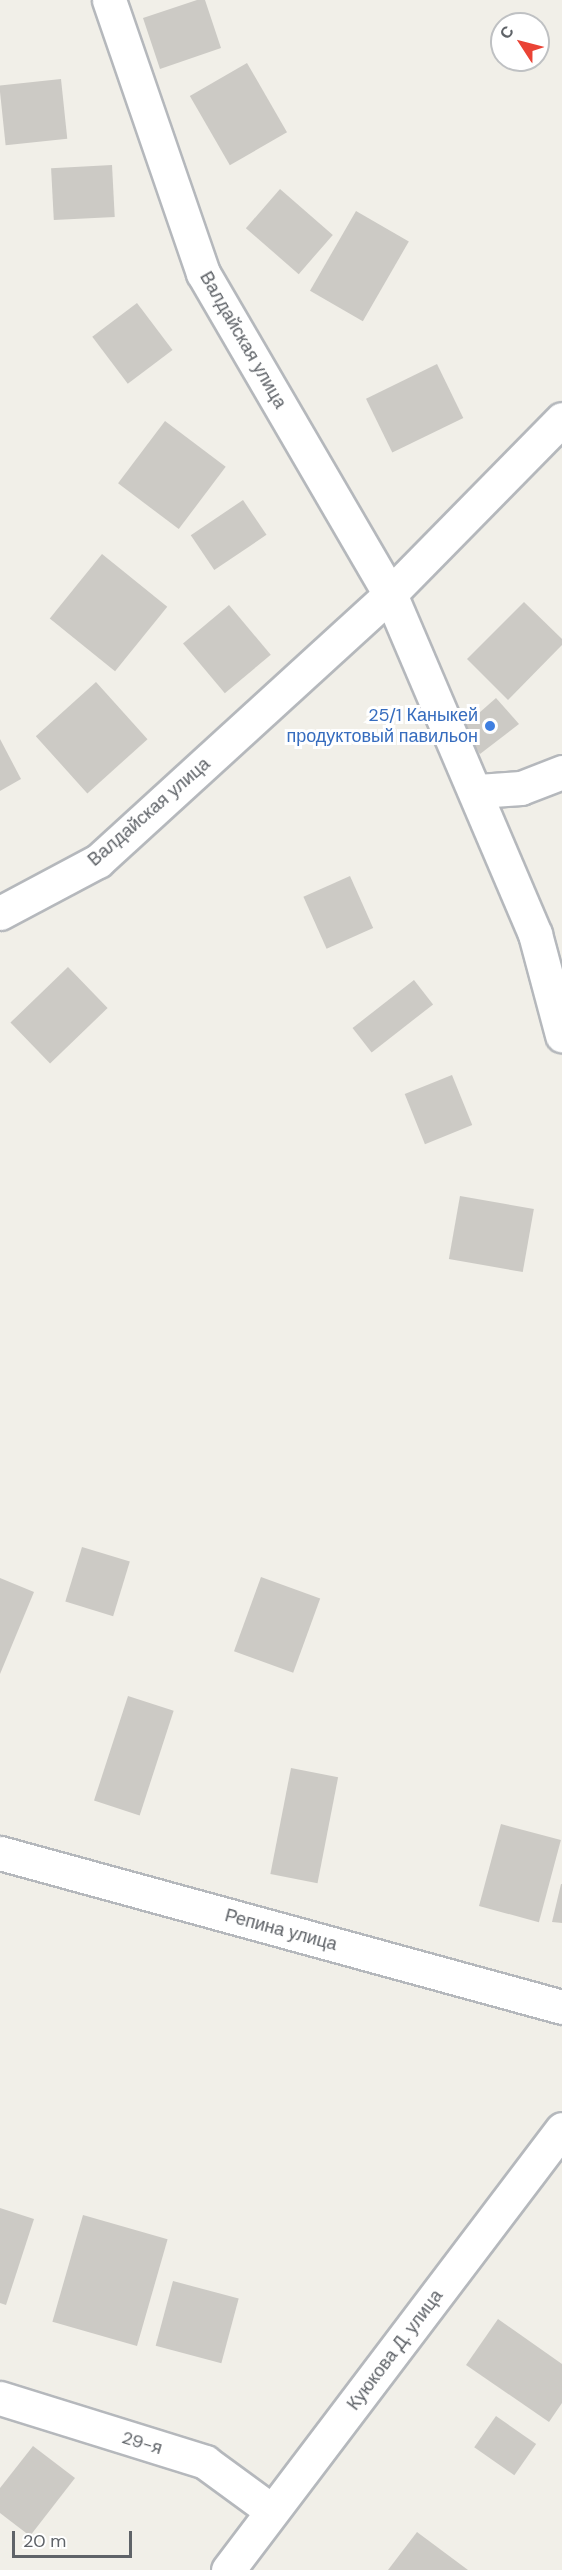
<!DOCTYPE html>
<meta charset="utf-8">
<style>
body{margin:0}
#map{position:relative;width:562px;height:2570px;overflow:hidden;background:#f1efe8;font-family:"DM Sans",sans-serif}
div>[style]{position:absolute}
.building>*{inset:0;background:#cccac5;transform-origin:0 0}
.roads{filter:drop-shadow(2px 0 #b5b8bc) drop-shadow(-2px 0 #b5b8bc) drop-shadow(0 2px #b5b8bc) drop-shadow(0 -2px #b5b8bc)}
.street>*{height:33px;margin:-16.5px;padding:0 16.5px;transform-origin:16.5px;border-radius:16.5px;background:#fff}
.secondary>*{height:33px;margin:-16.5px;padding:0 16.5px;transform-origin:16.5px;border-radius:16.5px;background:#fff}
.dots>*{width:16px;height:16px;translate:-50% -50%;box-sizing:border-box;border:3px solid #fff;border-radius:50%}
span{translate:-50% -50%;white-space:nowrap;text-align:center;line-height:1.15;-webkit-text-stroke:6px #fff;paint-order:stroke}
.street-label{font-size:18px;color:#5f6368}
.shop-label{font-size:18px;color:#366cbe}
.right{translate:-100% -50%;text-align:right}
.north{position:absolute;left:490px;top:12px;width:60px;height:60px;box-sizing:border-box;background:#fff;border:2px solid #bfc1c3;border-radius:50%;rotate:306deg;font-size:16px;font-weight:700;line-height:24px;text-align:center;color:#5f6368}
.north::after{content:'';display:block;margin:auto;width:21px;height:27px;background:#ea4335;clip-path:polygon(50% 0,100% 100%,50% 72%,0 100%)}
.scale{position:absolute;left:12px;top:2531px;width:120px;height:27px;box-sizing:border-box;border:3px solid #5f6368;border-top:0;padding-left:8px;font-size:18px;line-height:21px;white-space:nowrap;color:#5f6368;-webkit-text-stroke:4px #fff;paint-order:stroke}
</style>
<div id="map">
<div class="building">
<div style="clip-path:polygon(197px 0,205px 0,221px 48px,160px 69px,143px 18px)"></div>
<div style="left:247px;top:63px;width:80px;height:66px;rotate:60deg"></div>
<div style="left:61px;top:79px;width:60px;height:62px;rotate:84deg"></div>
<div style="left:112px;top:165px;width:52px;height:61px;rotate:87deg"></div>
<div style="left:280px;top:189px;width:70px;height:52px;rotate:41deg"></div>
<div style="left:356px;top:211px;width:61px;height:92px;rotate:30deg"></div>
<div style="left:137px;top:303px;width:59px;height:56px;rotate:53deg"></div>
<div style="left:437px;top:364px;width:60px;height:79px;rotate:64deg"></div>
<div style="left:165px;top:421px;width:76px;height:78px;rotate:37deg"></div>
<div style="left:243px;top:500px;width:42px;height:63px;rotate:56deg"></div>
<div style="left:102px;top:554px;width:84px;height:83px;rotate:39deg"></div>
<div style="clip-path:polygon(524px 602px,562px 639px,562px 645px,508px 700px,467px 659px)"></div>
<div style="left:229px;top:605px;width:65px;height:60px;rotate:50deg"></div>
<div style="left:96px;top:682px;width:77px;height:81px;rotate:48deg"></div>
<div style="clip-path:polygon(496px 698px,519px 724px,480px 754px,462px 728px)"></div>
<div style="clip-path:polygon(0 739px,21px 779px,0 791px)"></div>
<div style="left:350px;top:876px;width:57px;height:51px;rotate:66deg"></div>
<div style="left:68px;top:967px;width:57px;height:80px;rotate:46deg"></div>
<div style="left:414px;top:980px;width:31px;height:78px;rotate:52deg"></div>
<div style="left:452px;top:1075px;width:54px;height:51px;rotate:68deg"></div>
<div style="left:460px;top:1196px;width:75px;height:64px;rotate:10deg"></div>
<div style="left:82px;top:1547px;width:50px;height:57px;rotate:17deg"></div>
<div style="left:261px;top:1577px;width:63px;height:79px;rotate:20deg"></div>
<div style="clip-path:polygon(0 1578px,34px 1592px,0 1674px)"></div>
<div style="left:128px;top:1696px;width:48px;height:110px;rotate:18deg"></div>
<div style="left:291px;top:1768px;width:48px;height:108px;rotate:11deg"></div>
<div style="left:501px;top:1824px;width:62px;height:85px;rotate:15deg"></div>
<div style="clip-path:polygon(561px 1884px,562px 1884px,562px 1923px,552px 1922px)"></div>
<div style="clip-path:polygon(0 2208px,34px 2219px,6px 2305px,0 2303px)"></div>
<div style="left:83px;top:2215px;width:88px;height:111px;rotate:16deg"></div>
<div style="left:173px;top:2281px;width:68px;height:67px;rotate:15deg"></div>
<div style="clip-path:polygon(498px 2319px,562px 2364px,562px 2403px,549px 2422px,466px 2365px)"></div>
<div style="left:496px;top:2416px;width:49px;height:38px;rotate:35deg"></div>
<div style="clip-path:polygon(33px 2446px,75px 2478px,30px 2536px,0 2513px,0 2488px)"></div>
<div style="clip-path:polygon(417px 2532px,468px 2570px,388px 2570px)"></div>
</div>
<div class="roads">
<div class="street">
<div style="left:478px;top:791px;width:43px;rotate:-4deg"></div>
<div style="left:521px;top:788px;width:44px;rotate:-21.3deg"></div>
<div style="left:0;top:913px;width:111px;rotate:-28deg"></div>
<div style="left:98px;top:861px;width:396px;rotate:-42.4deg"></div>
<div style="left:390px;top:594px;width:245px;rotate:-45.5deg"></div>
<div style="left:0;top:1853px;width:583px;rotate:15.32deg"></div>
<div style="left:0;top:2398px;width:215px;rotate:17.3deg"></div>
<div style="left:205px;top:2462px;width:83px;rotate:36.2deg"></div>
</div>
<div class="secondary">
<div style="left:109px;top:0;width:289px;rotate:71deg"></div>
<div style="left:203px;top:273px;width:371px;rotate:59.8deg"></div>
<div style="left:390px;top:594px;width:370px;rotate:66.9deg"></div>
<div style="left:535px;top:934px;width:105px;rotate:75deg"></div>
<div style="left:228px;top:2570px;width:553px;rotate:-52.86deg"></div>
</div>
</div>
<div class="dots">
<div style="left:490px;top:726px;background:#3f7fe0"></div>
</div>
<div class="street-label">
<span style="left:243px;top:340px;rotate:60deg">Валдайская улица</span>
<span style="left:149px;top:812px;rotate:-41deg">Валдайская улица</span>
<span style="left:281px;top:1930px;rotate:15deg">Репина улица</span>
<span style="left:395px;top:2350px;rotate:-53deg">Куюкова Д. улица</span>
<span style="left:142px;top:2443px;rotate:17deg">29-я</span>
</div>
<div class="shop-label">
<span class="right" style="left:478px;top:726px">25/1 Каныкей<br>продуктовый павильон</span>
</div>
<div class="north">С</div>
<div class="scale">20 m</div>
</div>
